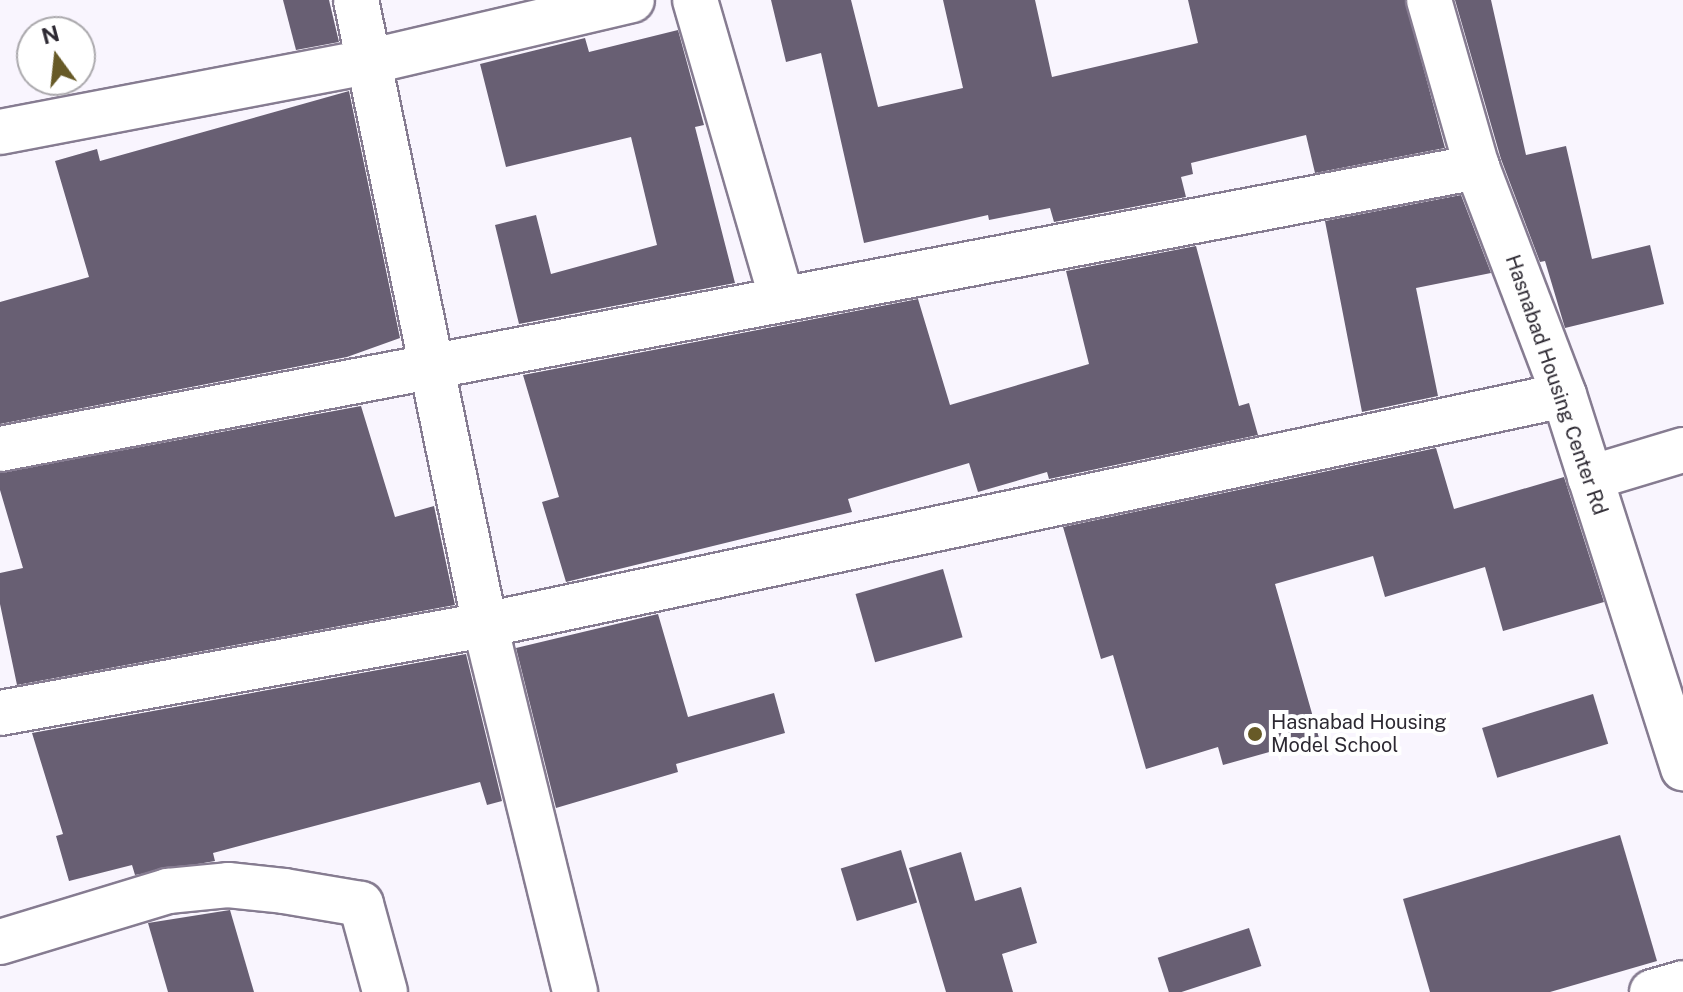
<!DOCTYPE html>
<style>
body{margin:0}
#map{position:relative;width:1683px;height:992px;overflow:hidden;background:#f9f5fe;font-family:"Public Sans",sans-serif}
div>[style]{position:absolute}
.building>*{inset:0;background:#685f73;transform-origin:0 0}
.roads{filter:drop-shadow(2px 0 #867c91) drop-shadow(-2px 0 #867c91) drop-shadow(0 2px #867c91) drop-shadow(0 -2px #867c91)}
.street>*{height:44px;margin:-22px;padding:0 22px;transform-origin:22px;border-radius:22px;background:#fff}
.dots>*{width:22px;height:22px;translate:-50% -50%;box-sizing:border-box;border:4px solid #fff;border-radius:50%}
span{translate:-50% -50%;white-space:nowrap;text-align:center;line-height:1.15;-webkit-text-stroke:8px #fff;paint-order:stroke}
.street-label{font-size:20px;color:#2d2932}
.poi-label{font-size:20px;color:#2d2932}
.left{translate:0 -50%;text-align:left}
.north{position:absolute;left:16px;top:16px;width:80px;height:80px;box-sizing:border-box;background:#fff;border:2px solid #aba9ad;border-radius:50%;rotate:345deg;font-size:22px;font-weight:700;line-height:32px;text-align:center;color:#2d2932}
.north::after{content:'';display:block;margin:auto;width:28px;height:36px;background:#675a27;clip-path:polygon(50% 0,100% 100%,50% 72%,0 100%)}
</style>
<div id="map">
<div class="building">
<div style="clip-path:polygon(283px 0,329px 0,339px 42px,296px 50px)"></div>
<div style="clip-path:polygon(771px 0,851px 0,878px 107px,963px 88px,943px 0,1035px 0,1052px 77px,1198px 43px,1188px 0,1405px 0,1445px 148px,1315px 173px,1306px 135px,1191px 163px,1193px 174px,1181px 177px,1186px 197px,1054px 222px,1050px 208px,989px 220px,988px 215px,864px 243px,821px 53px,786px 62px)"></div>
<div style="clip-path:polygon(1455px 0,1491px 0,1526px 155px,1566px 146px,1592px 259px,1650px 245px,1664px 304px,1565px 328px,1545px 261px,1540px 262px,1501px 159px)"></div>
<div style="clip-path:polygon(678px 30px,704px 125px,695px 127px,735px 283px,519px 324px,495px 225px,536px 215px,551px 274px,657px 245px,631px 137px,506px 167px,480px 64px,585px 38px,589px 52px)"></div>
<div style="clip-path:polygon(349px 91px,400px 338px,347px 357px,0 424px,0 302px,89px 277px,55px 161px,97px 149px,100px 161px)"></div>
<div style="clip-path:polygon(1461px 195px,1491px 273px,1416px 288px,1438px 396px,1362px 412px,1325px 221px)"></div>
<div style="clip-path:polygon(1196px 246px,1239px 406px,1249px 403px,1258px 435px,1049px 479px,1047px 472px,978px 492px,969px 463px,848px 499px,852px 512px,566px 582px,542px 502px,559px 497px,523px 375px,918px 299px,950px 405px,1089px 364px,1066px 271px)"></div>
<div style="clip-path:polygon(361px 406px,395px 517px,434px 506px,455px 605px,17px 685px,0 604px,0 573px,23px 568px,0 490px,0 473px)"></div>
<div style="clip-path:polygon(1436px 448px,1454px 509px,1564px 477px,1604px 602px,1503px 631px,1485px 567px,1385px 597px,1373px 556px,1275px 584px,1319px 738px,1223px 765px,1218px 747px,1146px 769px,1113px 655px,1101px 659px,1063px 527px)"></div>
<div style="left:943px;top:569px;width:71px;height:91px;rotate:74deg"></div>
<div style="clip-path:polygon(658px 614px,688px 717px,774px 693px,785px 733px,676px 764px,678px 772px,556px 808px,516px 648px)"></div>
<div style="clip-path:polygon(466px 654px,502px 801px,487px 805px,480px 782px,213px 853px,215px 861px,135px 875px,132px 865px,69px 881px,56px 836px,63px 834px,32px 733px)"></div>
<div style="left:1593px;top:694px;width:52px;height:116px;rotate:73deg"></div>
<div style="clip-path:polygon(1620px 835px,1657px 961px,1550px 992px,1430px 992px,1403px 899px)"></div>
<div style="left:901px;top:850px;width:55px;height:63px;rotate:73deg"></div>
<div style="clip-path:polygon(961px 852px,975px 901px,1021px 887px,1037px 943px,1002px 954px,1013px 992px,946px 992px,909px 868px)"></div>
<div style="clip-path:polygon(230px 910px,254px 992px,168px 992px,148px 923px)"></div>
<div style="left:1249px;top:928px;width:40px;height:96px;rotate:72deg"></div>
</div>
<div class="roads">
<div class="street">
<div style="left:356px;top:0;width:638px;rotate:78.34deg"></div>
<div style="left:485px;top:625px;width:378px;rotate:76.2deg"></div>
<div style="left:695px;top:0;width:311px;rotate:73.8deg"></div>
<div style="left:1429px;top:0;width:174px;rotate:74deg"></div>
<div style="left:1477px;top:167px;width:244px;rotate:69.1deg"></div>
<div style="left:1564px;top:395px;width:392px;rotate:72.3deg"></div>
<div style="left:0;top:132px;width:375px;rotate:-10.8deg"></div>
<div style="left:368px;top:62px;width:271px;rotate:-13.2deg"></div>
<div style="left:0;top:449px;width:1504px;rotate:-10.81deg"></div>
<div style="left:1590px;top:478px;width:97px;rotate:-16.8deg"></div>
<div style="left:0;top:713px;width:493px;rotate:-10.3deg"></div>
<div style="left:485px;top:625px;width:1103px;rotate:-12.03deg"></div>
<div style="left:0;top:942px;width:176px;rotate:-16.9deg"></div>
<div style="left:168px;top:891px;width:60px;rotate:-5.7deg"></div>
<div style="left:228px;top:885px;width:56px;rotate:6.1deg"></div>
<div style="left:284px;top:891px;width:78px;rotate:9.6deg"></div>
<div style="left:361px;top:904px;width:91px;rotate:74.7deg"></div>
<div style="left:1652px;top:992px;width:32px;rotate:-16deg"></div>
</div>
</div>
<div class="dots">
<div style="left:1255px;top:734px;background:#675a27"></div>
</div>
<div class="street-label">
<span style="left:1556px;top:385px;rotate:71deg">Hasnabad Housing Center Rd</span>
</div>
<div class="poi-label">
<span class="left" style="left:1271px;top:734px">Hasnabad Housing<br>Model School</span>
</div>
<div class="north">N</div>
</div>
